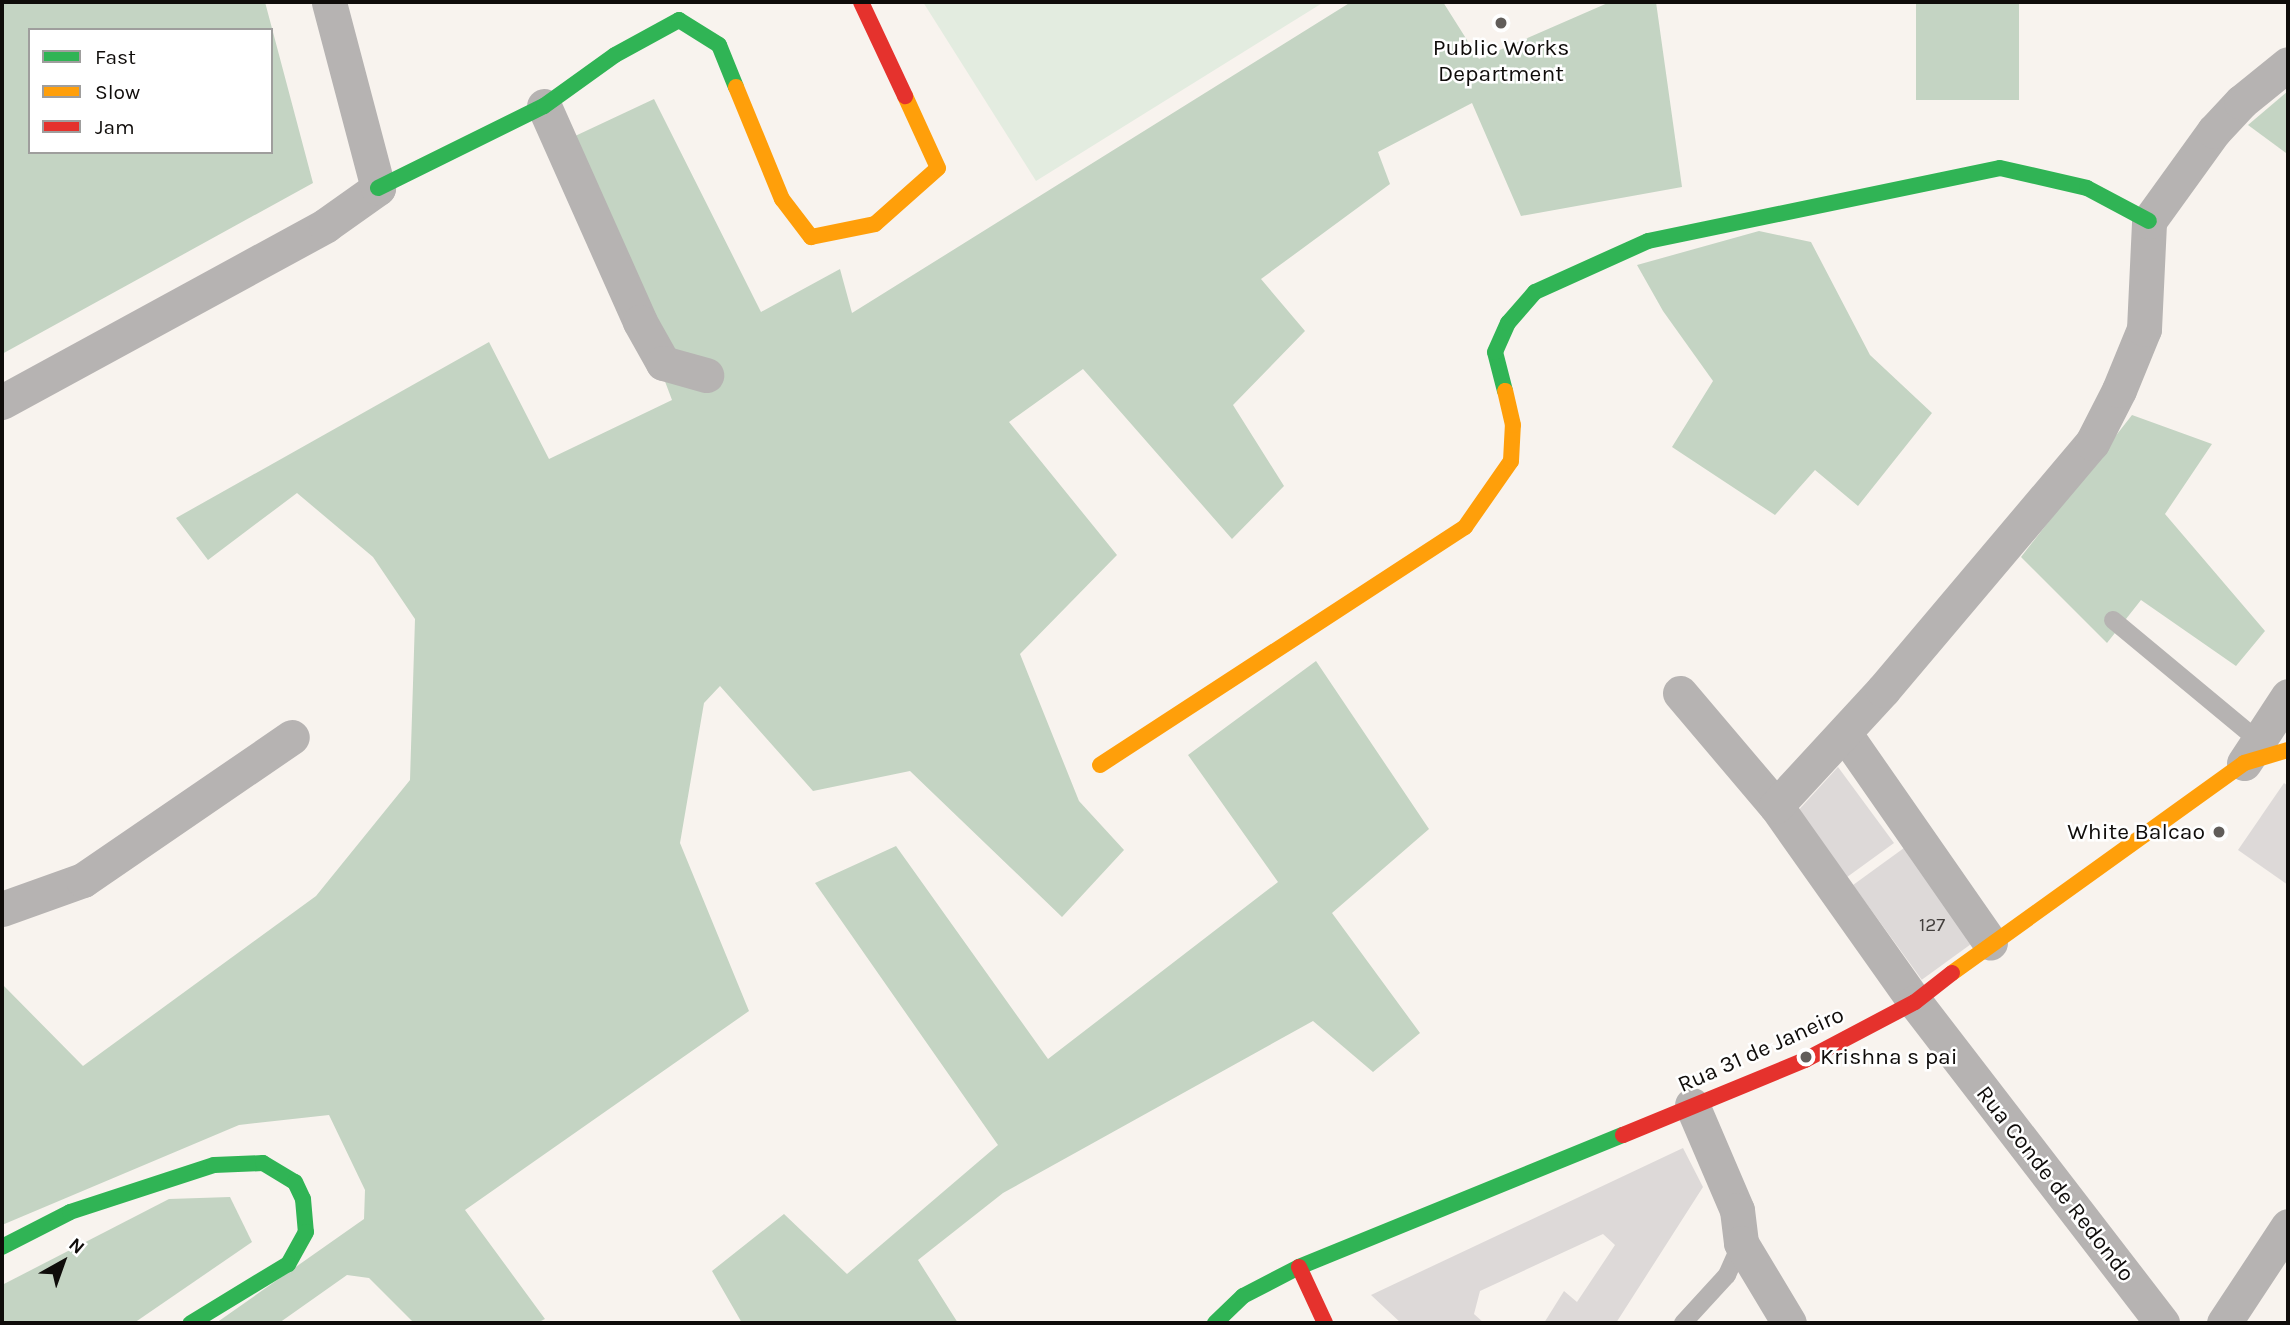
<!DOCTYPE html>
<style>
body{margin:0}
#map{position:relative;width:2290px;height:1325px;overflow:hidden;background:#f8f3ee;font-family:Karla,sans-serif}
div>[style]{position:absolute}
.green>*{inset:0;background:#e3ece0}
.forest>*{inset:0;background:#c4d4c3;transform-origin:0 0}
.building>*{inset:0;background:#ddd9d8;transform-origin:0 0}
.lane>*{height:18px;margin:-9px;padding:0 9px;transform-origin:9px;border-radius:9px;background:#b6b3b2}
.street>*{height:35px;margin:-17.5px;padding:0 17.5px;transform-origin:17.5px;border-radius:17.5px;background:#b6b3b2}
.fast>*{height:16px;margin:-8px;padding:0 8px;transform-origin:8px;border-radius:8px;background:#30b455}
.slow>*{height:16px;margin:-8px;padding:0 8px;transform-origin:8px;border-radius:8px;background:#ff9f0a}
.jam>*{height:16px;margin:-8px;padding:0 8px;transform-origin:8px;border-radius:8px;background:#e5322d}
.dots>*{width:19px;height:19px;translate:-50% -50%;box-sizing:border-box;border:4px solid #fff;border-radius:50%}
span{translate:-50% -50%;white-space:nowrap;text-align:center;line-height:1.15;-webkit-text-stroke:5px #fff;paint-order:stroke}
.number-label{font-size:19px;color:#44403e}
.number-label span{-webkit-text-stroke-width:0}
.poi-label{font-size:23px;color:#0f0c0a}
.right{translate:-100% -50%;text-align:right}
.left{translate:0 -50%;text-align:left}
.street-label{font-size:23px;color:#0f0c0a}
.frame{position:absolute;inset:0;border:4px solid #0f0c0a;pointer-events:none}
.legend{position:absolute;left:28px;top:28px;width:245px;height:126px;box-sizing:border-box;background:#fff;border:2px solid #9f9e9d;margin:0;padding:9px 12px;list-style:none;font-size:21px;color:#0f0c0a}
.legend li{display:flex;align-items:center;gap:14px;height:35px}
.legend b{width:35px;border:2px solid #9f9e9d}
.north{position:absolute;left:28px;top:1227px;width:70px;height:70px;-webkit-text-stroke:5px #fff;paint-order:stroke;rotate:40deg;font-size:19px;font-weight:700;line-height:28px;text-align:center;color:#0f0c0a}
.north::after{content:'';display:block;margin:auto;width:24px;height:32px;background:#0f0c0a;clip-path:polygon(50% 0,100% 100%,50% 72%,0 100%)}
</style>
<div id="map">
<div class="green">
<div style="clip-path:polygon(923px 2px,1324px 2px,1036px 181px)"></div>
</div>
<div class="forest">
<div style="clip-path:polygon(evenodd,2px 2px,265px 2px,313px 183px,2px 354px,2px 2px,30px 30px,271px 30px,271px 152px,30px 152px,30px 30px)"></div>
<div style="clip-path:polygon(1351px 2px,1443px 2px,1479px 59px,1610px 2px,1656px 2px,1682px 187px,1521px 216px,1472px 103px,1378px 152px,1390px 184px,1261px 279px,1305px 331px,1233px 405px,1284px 486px,1232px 539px,1083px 369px,1009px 422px,1117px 555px,1020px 654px,1079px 801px,1124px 850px,1062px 917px,910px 771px,813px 791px,720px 686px,704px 703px,680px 843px,749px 1011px,465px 1210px,545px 1319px,537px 1323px,414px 1323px,369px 1278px,347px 1275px,279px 1323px,216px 1323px,364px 1219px,365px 1190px,329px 1115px,239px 1125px,2px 1225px,2px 984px,83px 1066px,316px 896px,410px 780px,415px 619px,373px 557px,297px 493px,208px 560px,176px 518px,489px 342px,549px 459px,672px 400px,573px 137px,654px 99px,761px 312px,840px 269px,852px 313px)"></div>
<div style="left:1916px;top:2px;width:103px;height:98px"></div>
<div style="clip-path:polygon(2288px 91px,2288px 152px,2286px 153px,2248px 125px)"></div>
<div style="clip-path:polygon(1759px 231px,1811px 242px,1870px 355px,1932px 413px,1858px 506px,1815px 470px,1775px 515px,1672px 447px,1713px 381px,1663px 311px,1637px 265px)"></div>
<div style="clip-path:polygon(2132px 415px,2212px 444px,2165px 514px,2265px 631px,2236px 666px,2141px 600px,2107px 643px,2021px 557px)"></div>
<div style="clip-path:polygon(1316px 661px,1429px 829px,1332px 913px,1420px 1033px,1373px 1072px,1313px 1021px,1003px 1193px,918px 1260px,958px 1323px,742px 1323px,712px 1271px,784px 1214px,847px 1274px,998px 1145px,815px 883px,896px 846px,1048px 1059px,1278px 882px,1188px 755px)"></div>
<div style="clip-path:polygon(230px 1197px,252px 1242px,134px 1323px,2px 1323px,2px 1285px,169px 1199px)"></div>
</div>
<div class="building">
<div style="clip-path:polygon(1838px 767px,1894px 843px,1843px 880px,1795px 814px)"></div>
<div style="clip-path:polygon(2284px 783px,2288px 786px,2288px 885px,2238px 850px)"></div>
<div style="left:1904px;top:848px;width:117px;height:63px;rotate:54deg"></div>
<div style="clip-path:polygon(1683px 1148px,1703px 1187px,1616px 1323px,1544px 1323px,1564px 1291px,1577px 1302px,1615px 1245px,1603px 1234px,1480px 1291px,1474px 1314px,1484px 1323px,1401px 1323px,1371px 1295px)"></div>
</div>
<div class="lane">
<div style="left:2113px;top:620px;width:190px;rotate:39.7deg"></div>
<div style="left:1683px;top:1323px;width:65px;rotate:-47.5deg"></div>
<div style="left:1727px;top:1275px;width:35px;rotate:-66deg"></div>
</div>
<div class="street">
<div style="left:544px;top:106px;width:236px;rotate:66deg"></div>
<div style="left:640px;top:322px;width:47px;rotate:60.7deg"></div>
<div style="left:663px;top:363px;width:45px;rotate:15.6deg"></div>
<div style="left:2px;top:402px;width:369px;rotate:-28.6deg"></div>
<div style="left:326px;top:225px;width:64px;rotate:-35.4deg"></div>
<div style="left:378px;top:188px;width:192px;rotate:-104.8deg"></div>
<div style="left:1680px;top:693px;width:148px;rotate:49.7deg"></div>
<div style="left:1776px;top:806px;width:240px;rotate:54.7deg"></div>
<div style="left:1915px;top:1002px;width:405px;rotate:52.4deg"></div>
<div style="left:1845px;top:734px;width:254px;rotate:55.2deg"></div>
<div style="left:2244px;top:763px;width:80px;rotate:-56.7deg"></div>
<div style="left:1776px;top:806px;width:158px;rotate:-47.3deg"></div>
<div style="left:1883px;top:690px;width:324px;rotate:-49.8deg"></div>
<div style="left:2092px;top:443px;width:59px;rotate:-63deg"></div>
<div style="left:2119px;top:390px;width:66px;rotate:-67.7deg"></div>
<div style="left:2144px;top:329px;width:108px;rotate:-87.3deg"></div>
<div style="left:2149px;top:221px;width:111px;rotate:-54.2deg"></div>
<div style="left:2214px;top:131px;width:40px;rotate:-47deg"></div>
<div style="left:2241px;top:102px;width:60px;rotate:-39deg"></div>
<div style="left:2px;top:909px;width:86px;rotate:-19.7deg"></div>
<div style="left:83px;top:880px;width:253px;rotate:-34.4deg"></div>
<div style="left:1692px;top:1105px;width:114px;rotate:66.8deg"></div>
<div style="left:1737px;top:1210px;width:33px;rotate:83deg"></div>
<div style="left:1741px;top:1243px;width:93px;rotate:59deg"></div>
<div style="left:2224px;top:1323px;width:116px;rotate:-56.6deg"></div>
</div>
<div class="fast">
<div style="left:378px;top:188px;width:185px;rotate:-26.3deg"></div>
<div style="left:544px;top:106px;width:87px;rotate:-35.7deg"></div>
<div style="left:615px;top:55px;width:73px;rotate:-28.7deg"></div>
<div style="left:679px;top:20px;width:47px;rotate:32deg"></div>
<div style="left:719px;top:45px;width:45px;rotate:68deg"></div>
<div style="left:1505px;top:391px;width:40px;rotate:-104.4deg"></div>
<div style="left:1495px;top:352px;width:32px;rotate:-66deg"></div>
<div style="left:1508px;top:323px;width:41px;rotate:-48.9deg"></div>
<div style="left:1535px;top:292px;width:124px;rotate:-24.3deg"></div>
<div style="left:1648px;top:241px;width:359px;rotate:-11.7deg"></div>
<div style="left:2000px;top:168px;width:89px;rotate:12.9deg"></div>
<div style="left:2087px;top:188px;width:70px;rotate:28deg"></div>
<div style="left:2px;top:1247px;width:76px;rotate:-27.2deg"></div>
<div style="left:70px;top:1212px;width:151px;rotate:-18.1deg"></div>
<div style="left:214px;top:1165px;width:49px;rotate:-2.3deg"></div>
<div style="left:263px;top:1163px;width:37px;rotate:31deg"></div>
<div style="left:295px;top:1182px;width:19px;rotate:65deg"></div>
<div style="left:303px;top:1199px;width:33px;rotate:85deg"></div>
<div style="left:306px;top:1232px;width:37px;rotate:119deg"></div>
<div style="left:288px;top:1264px;width:114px;rotate:148.7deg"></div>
<div style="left:1215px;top:1323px;width:39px;rotate:-44deg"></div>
<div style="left:1243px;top:1296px;width:63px;rotate:-27.4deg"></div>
<div style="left:1299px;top:1267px;width:350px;rotate:-22.2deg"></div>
</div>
<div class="slow">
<div style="left:736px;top:87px;width:121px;rotate:67.7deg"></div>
<div style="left:782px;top:199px;width:48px;rotate:52.7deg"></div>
<div style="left:811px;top:237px;width:65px;rotate:-11.5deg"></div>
<div style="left:875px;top:224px;width:84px;rotate:-41.6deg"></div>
<div style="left:938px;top:168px;width:79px;rotate:-114.6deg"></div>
<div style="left:1100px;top:765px;width:436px;rotate:-33.1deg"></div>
<div style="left:1465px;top:527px;width:80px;rotate:-55.1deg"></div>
<div style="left:1511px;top:461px;width:36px;rotate:-87deg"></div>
<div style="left:1513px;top:425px;width:35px;rotate:-103deg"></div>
<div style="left:1952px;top:973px;width:360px;rotate:-35.7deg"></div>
<div style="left:2244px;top:763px;width:46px;rotate:-16.5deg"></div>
</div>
<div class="jam">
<div style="left:861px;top:2px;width:104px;rotate:64.9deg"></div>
<div style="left:1623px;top:1135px;width:197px;rotate:-22.4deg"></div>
<div style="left:1805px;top:1060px;width:124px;rotate:-27.8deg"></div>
<div style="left:1915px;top:1002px;width:47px;rotate:-38.1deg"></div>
<div style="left:1299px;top:1267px;width:62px;rotate:65.1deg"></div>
</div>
<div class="dots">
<div style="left:1501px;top:23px;background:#615d5a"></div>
<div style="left:2219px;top:832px;background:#615d5a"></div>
<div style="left:1806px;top:1057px;background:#615d5a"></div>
</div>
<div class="number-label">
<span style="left:1932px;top:926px">127</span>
</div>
<div class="poi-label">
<span style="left:1501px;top:61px">Public Works<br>Department</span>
<span class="right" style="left:2205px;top:832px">White Balcao</span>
<span class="left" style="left:1820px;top:1057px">Krishna s pai</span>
</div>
<div class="street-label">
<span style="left:1761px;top:1050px;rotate:-24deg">Rua 31 de Janeiro</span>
<span style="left:2055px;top:1184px;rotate:52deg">Rua Conde de Redondo</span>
</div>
<div class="frame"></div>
<ul class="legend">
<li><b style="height:9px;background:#30b455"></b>Fast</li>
<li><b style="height:9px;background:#ff9f0a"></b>Slow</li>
<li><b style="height:9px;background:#e5322d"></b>Jam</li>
</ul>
<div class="north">N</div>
</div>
